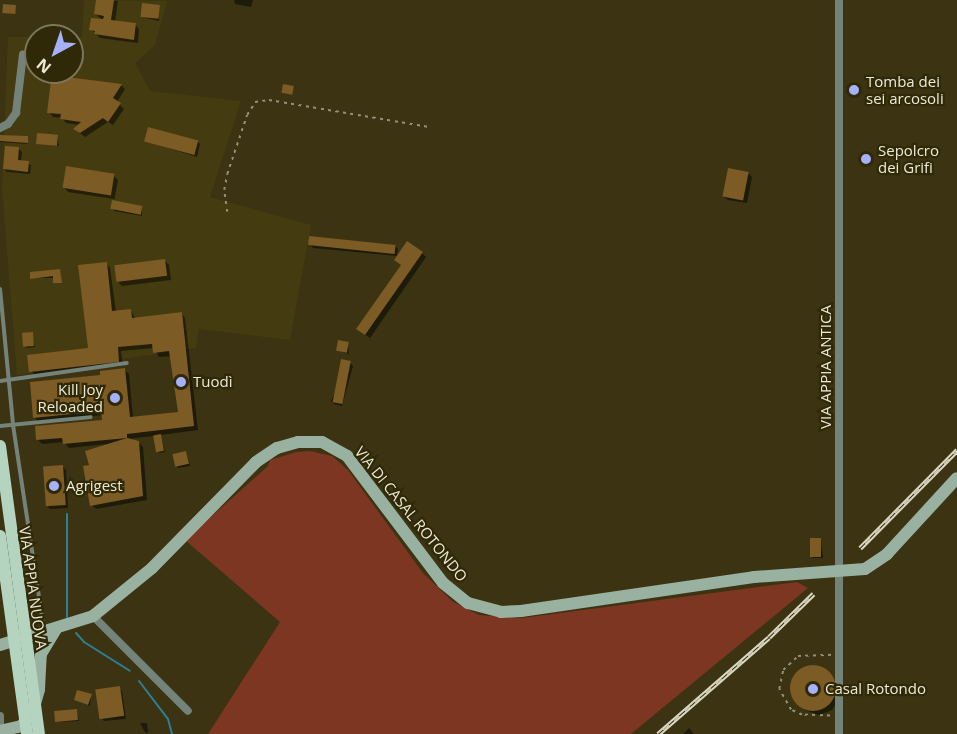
<!DOCTYPE html>
<meta charset="utf-8">
<style>
body{margin:0}
#map{position:relative;width:957px;height:734px;overflow:hidden;background:#3b3312;font-family:"Open Sans",sans-serif}
div>[style]{position:absolute}
.built>*{inset:0;background:#443b10}
.green>*{inset:0;background:#7d3621}
.shadow>*{inset:0;background:#0007;transform-origin:0 0}
.stream>*{height:2px;margin:-1px;padding:0 1px;transform-origin:1px;border-radius:1px;background:#2d8095}
.building>*{inset:0;background:#7c5b24;transform-origin:0 0}
.round{border-radius:50%}
.path>*{height:1.5px;margin-top:-0.75px;transform-origin:0;background:repeating-linear-gradient(90deg,#958f75 0 3px,transparent 0 7.5px)}
.lane>*{height:4px;margin:-2px;padding:0 2px;transform-origin:2px;border-radius:2px;background:#74837a}
.street>*{height:8px;margin:-4px;padding:0 4px;transform-origin:4px;border-radius:4px;background:#74837a}
.secondary>*{height:12px;margin:-6px;padding:0 6px;transform-origin:6px;border-radius:6px;background:#98b1a1}
.primary>*{height:12px;margin:-6px;padding:0 6px;transform-origin:6px;border-radius:6px;background:#b4d4c0}
.rail>*{height:4.5px;margin-top:-2.25px;transform-origin:0;background:repeating-linear-gradient(90deg,#302907 0 7px,#dbd7c2 0 14px);box-sizing:border-box;border-block:2px solid #dbd7c2}
.dots>*{width:16px;height:16px;translate:-50% -50%;box-sizing:border-box;border:3px solid #302907;border-radius:50%}
span{translate:-50% -50%;white-space:nowrap;text-align:center;line-height:1.15;-webkit-text-stroke:4.5px #302907;paint-order:stroke}
.poi-label{font-size:15px;color:#ede9d6}
.left{translate:0 -50%;text-align:left}
.right{translate:-100% -50%;text-align:right}
.street-label{font-size:15px;color:#ede9d6}
.north{position:absolute;left:24px;top:24px;width:60px;height:60px;box-sizing:border-box;background:#302907;border:2px solid #7c765a;border-radius:50%;rotate:220deg;font-size:16px;font-weight:700;line-height:24px;text-align:center;color:#ede9d6}
.north::after{content:'';display:block;margin:auto;width:21px;height:27px;background:#a6b1fc;clip-path:polygon(50% 0,100% 100%,50% 72%,0 100%)}
</style>
<div id="map">
<div class="built">
<div style="clip-path:polygon(84px 0,167px 1px,155px 45px,135px 63px,150px 91px,241px 101px,210px 197px,311px 225px,290px 340px,199px 329px,196px 348px,17px 375px,2px 189px,8px 37px,36px 37px,36px 72px,72px 72px,72px 38px,82px 37px)"></div>
</div>
<div class="green">
<div style="clip-path:polygon(310px 451px,332px 456px,348px 470px,423px 573px,452px 601px,479px 615px,522px 618px,797px 582px,808px 588px,631px 734px,208px 734px,280px 622px,185px 540px,268px 466px,270px 460px,296px 452px)"></div>
</div>
<div class="shadow">
<div style="clip-path:polygon(98px 0,118px 1px,115px 22px,135px 24px,139px 29px,138px 43px,100px 38px,91px 29px,103px 21px,96px 14px)"></div>
<div style="clip-path:polygon(234px 0,253px 0,251px 7px,235px 4px)"></div>
<div style="clip-path:polygon(159px 7px,159px 21px,141px 17px)"></div>
<div style="clip-path:polygon(121px 85px,125px 89px,117px 102px,124px 109px,113px 125px,108px 122px,85px 137px,75px 129px,80px 125px,66px 123px,62px 118px,53px 117px,49px 112px)"></div>
<div style="left:0;top:136px;width:28px;height:6px;rotate:4deg"></div>
<div style="clip-path:polygon(57px 136px,59px 146px,38px 143px)"></div>
<div style="clip-path:polygon(146px 141px,197px 141px,200px 144px,197px 157px)"></div>
<div style="clip-path:polygon(19px 149px,22px 152px,21px 161px,31px 165px,30px 174px,7px 172px,4px 169px)"></div>
<div style="clip-path:polygon(749px 174px,752px 177px,747px 203px,728px 200px,724px 197px)"></div>
<div style="clip-path:polygon(113px 175px,118px 180px,114px 202px,142px 208px,142px 216px,114px 211px,114px 199px,68px 192px,64px 187px)"></div>
<div style="clip-path:polygon(310px 244px,395px 246px,398px 249px,397px 256px,313px 248px)"></div>
<div style="clip-path:polygon(422px 253px,426px 257px,370px 338px,363px 333px,402px 265px)"></div>
<div style="clip-path:polygon(164px 260px,169px 265px,171px 280px,122px 286px,117px 281px)"></div>
<div style="clip-path:polygon(106px 263px,110px 268px,116px 312px,131px 311px,136px 319px,181px 313px,185px 318px,198px 430px,161px 435px,165px 452px,159px 453px,154px 436px,127px 439px,138px 442px,143px 447px,147px 500px,96px 509px,92px 505px,91px 466px,107px 444px,69px 448px,64px 442px,42px 444px,38px 440px,103px 421px,103px 415px,39px 422px,35px 418px,102px 376px,124px 370px,129px 374px,133px 418px,180px 414px,172px 356px,159px 357px,154px 348px,121px 351px,123px 366px,35px 375px,31px 371px,90px 350px)"></div>
<div style="clip-path:polygon(60px 270px,61px 283px,55px 283px,54px 278px,32px 278px)"></div>
<div style="clip-path:polygon(32px 333px,35px 347px,27px 348px,25px 346px)"></div>
<div style="clip-path:polygon(348px 343px,349px 354px,337px 350px)"></div>
<div style="clip-path:polygon(350px 363px,353px 366px,342px 406px,334px 404px,331px 401px)"></div>
<div style="clip-path:polygon(186px 452px,190px 466px,178px 468px,176px 466px)"></div>
<div style="clip-path:polygon(63px 467px,66px 470px,68px 508px,50px 509px,47px 506px)"></div>
<div style="clip-path:polygon(821px 539px,823px 558px,813px 558px,811px 556px)"></div>
<div style="clip-path:polygon(816px 667px,833px 678px,837px 683px,840px 698px,832px 710px,819px 715px,805px 710px,795px 700px,791px 686px,802px 669px)"></div>
<div style="clip-path:polygon(119px 688px,122px 691px,126px 719px,104px 721px,101px 718px)"></div>
<div style="clip-path:polygon(91px 696px,90px 706px,75px 700px)"></div>
<div style="clip-path:polygon(77px 711px,79px 721px,57px 722px)"></div>
<div style="clip-path:polygon(140px 723px,147px 723px,148px 733px,145px 732px)"></div>
<div style="clip-path:polygon(689px 728px,694px 734px,683px 734px)"></div>
</div>
<div class="stream">
<div style="left:67px;top:514px;width:103px;rotate:90deg"></div>
<div style="left:76px;top:633px;width:12px;rotate:48deg"></div>
<div style="left:84px;top:642px;width:54px;rotate:32.2deg"></div>
<div style="left:139px;top:681px;width:48px;rotate:52.7deg"></div>
<div style="left:168px;top:719px;width:16px;rotate:75deg"></div>
</div>
<div class="building">
<div style="clip-path:polygon(96px 0,114px 0,111px 20px,136px 23px,134px 40px,94px 34px,95px 31px,89px 30px,91px 18px,103px 19px,104px 16px,94px 14px)"></div>
<div style="left:142px;top:3px;width:18px;height:14px;rotate:6deg"></div>
<div style="left:3px;top:4px;width:13px;height:9px;rotate:4deg"></div>
<div style="clip-path:polygon(67px 77px,122px 84px,113px 98px,121px 103px,108px 122px,103px 118px,80px 133px,73px 129px,81px 122px,60px 119px,61px 114px,47px 113px,51px 80px,66px 81px)"></div>
<div style="left:283px;top:84px;width:11px;height:9px;rotate:10deg"></div>
<div style="left:148px;top:127px;width:52px;height:15px;rotate:15deg"></div>
<div style="left:37px;top:133px;width:21px;height:11px;rotate:5deg"></div>
<div style="clip-path:polygon(0 135px,28px 136px,28px 143px,0 141px)"></div>
<div style="clip-path:polygon(5px 146px,19px 147px,18px 160px,29px 161px,28px 172px,3px 169px)"></div>
<div style="left:66px;top:166px;width:49px;height:22px;rotate:9deg"></div>
<div style="left:728px;top:168px;width:21px;height:29px;rotate:11deg"></div>
<div style="left:112px;top:200px;width:31px;height:9px;rotate:11deg"></div>
<div style="left:309px;top:236px;width:87px;height:9px;rotate:6deg"></div>
<div style="clip-path:polygon(407px 241px,423px 252px,365px 335px,356px 329px,401px 265px,394px 260px)"></div>
<div style="left:165px;top:259px;width:17px;height:51px;rotate:83deg"></div>
<div style="clip-path:polygon(107px 262px,112px 311px,131px 309px,132px 318px,182px 312px,194px 426px,127px 434px,127px 438px,63px 444px,62px 438px,36px 440px,35px 426px,102px 420px,101px 411px,33px 418px,30px 382px,100px 375px,100px 371px,125px 368px,130px 417px,178px 412px,169px 351px,153px 353px,152px 344px,118px 347px,119px 362px,29px 372px,27px 355px,88px 348px,78px 265px)"></div>
<div style="clip-path:polygon(60px 269px,62px 283px,53px 283px,53px 276px,30px 279px,30px 272px)"></div>
<div style="left:33px;top:332px;width:14px;height:11px;rotate:86deg"></div>
<div style="left:338px;top:340px;width:11px;height:11px;rotate:10deg"></div>
<div style="left:341px;top:359px;width:10px;height:44px;rotate:11deg"></div>
<div style="left:161px;top:434px;width:17px;height:8px;rotate:80deg"></div>
<div style="clip-path:polygon(127px 438px,139px 441px,143px 496px,90px 506px,83px 466px,89px 465px,85px 451px)"></div>
<div style="left:186px;top:451px;width:13px;height:14px;rotate:77deg"></div>
<div style="left:63px;top:465px;width:40px;height:20px;rotate:86deg"></div>
<div style="left:810px;top:538px;width:11px;height:19px"></div>
<div class="round" style="left:790px;top:665px;width:46px;height:46px"></div>
<div style="left:120px;top:686px;width:30px;height:25px;rotate:82deg"></div>
<div style="clip-path:polygon(77px 690px,92px 694px,88px 705px,74px 700px)"></div>
<div style="left:77px;top:709px;width:11px;height:23px;rotate:85deg"></div>
</div>
<div class="path">
<div style="left:227px;top:212px;width:22px;rotate:-98deg"></div>
<div style="left:224px;top:190px;width:16px;rotate:-79deg"></div>
<div style="left:227px;top:174px;width:62px;rotate:-71.3deg"></div>
<div style="left:247px;top:115px;width:15px;rotate:-58deg"></div>
<div style="left:255px;top:102px;width:14px;rotate:-8deg"></div>
<div style="left:269px;top:100px;width:161px;rotate:9.6deg"></div>
<div style="left:830px;top:716px;width:28px;rotate:-178deg"></div>
<div style="left:802px;top:715px;width:12px;rotate:-156deg"></div>
<div style="left:791px;top:710px;width:24px;rotate:-120deg"></div>
<div style="left:779px;top:689px;width:19px;rotate:-78deg"></div>
<div style="left:783px;top:670px;width:21px;rotate:-43deg"></div>
<div style="left:798px;top:656px;width:34px;rotate:-2deg"></div>
</div>
<div class="lane">
<div style="left:0;top:289px;width:137px;rotate:84.5deg"></div>
<div style="left:13px;top:425px;width:206px;rotate:81.4deg"></div>
<div style="left:0;top:381px;width:128px;rotate:-8.1deg"></div>
<div style="left:0;top:426px;width:91px;rotate:-5.6deg"></div>
</div>
<div class="street">
<div style="left:839px;top:0;width:734px;rotate:90deg"></div>
<div style="left:0;top:128px;width:9px;rotate:-27deg"></div>
<div style="left:8px;top:124px;width:14px;rotate:-54deg"></div>
<div style="left:16px;top:113px;width:59px;rotate:-83.2deg"></div>
<div style="left:93px;top:616px;width:134px;rotate:45deg"></div>
<div style="left:0;top:716px;width:15px;rotate:90deg"></div>
</div>
<div class="secondary">
<div style="left:0;top:645px;width:97px;rotate:-17.3deg"></div>
<div style="left:93px;top:616px;width:76px;rotate:-39.1deg"></div>
<div style="left:152px;top:568px;width:148px;rotate:-45.5deg"></div>
<div style="left:256px;top:462px;width:25px;rotate:-34deg"></div>
<div style="left:277px;top:448px;width:22px;rotate:-16deg"></div>
<div style="left:298px;top:442px;width:24px"></div>
<div style="left:322px;top:442px;width:29px;rotate:29deg"></div>
<div style="left:347px;top:456px;width:159px;rotate:52.9deg"></div>
<div style="left:443px;top:583px;width:32px;rotate:39deg"></div>
<div style="left:468px;top:603px;width:34px;rotate:15deg"></div>
<div style="left:501px;top:612px;width:20px;rotate:-3deg"></div>
<div style="left:521px;top:611px;width:235px;rotate:-8.3deg"></div>
<div style="left:754px;top:577px;width:111px;rotate:-4.1deg"></div>
<div style="left:865px;top:569px;width:27px;rotate:-34deg"></div>
<div style="left:887px;top:554px;width:103px;rotate:-47.4deg"></div>
<div style="left:0;top:731px;width:22px;rotate:-13deg"></div>
<div style="left:21px;top:726px;width:16px;rotate:-47deg"></div>
<div style="left:32px;top:714px;width:26px;rotate:-74deg"></div>
<div style="left:39px;top:689px;width:35px;rotate:-87deg"></div>
<div style="left:41px;top:654px;width:29px;rotate:-59deg"></div>
</div>
<div class="primary">
<div style="left:0;top:446px;width:291px;rotate:82.3deg"></div>
<div style="left:0;top:536px;width:200px;rotate:82.2deg"></div>
</div>
<div class="rail">
<div style="left:860px;top:548px;width:138px;rotate:-45.3deg"></div>
<div style="left:658px;top:734px;width:147px;rotate:-41.1deg"></div>
<div style="left:769px;top:637px;width:62px;rotate:-44.3deg"></div>
</div>
<div class="dots">
<div style="left:854px;top:90px;background:#a6b1fc"></div>
<div style="left:866px;top:159px;background:#a6b1fc"></div>
<div style="left:181px;top:382px;background:#a6b1fc"></div>
<div style="left:115px;top:398px;background:#a6b1fc"></div>
<div style="left:54px;top:486px;background:#a6b1fc"></div>
<div style="left:813px;top:689px;background:#a6b1fc"></div>
</div>
<div class="poi-label">
<span class="left" style="left:866px;top:90px">Tomba dei<br>sei arcosoli</span>
<span class="left" style="left:878px;top:159px">Sepolcro<br>dei Grifi</span>
<span class="left" style="left:193px;top:382px">Tuodì</span>
<span class="right" style="left:103px;top:398px">Kill Joy<br>Reloaded</span>
<span class="left" style="left:66px;top:486px">Agrigest</span>
<span class="left" style="left:825px;top:689px">Casal Rotondo</span>
</div>
<div class="street-label">
<span style="left:826px;top:367px;rotate:-90deg">VIA APPIA ANTICA</span>
<span style="left:411px;top:514px;rotate:51deg">VIA DI CASAL ROTONDO</span>
<span style="left:33px;top:588px;rotate:82deg">VIA APPIA NUOVA</span>
</div>
<div class="north">N</div>
</div>
